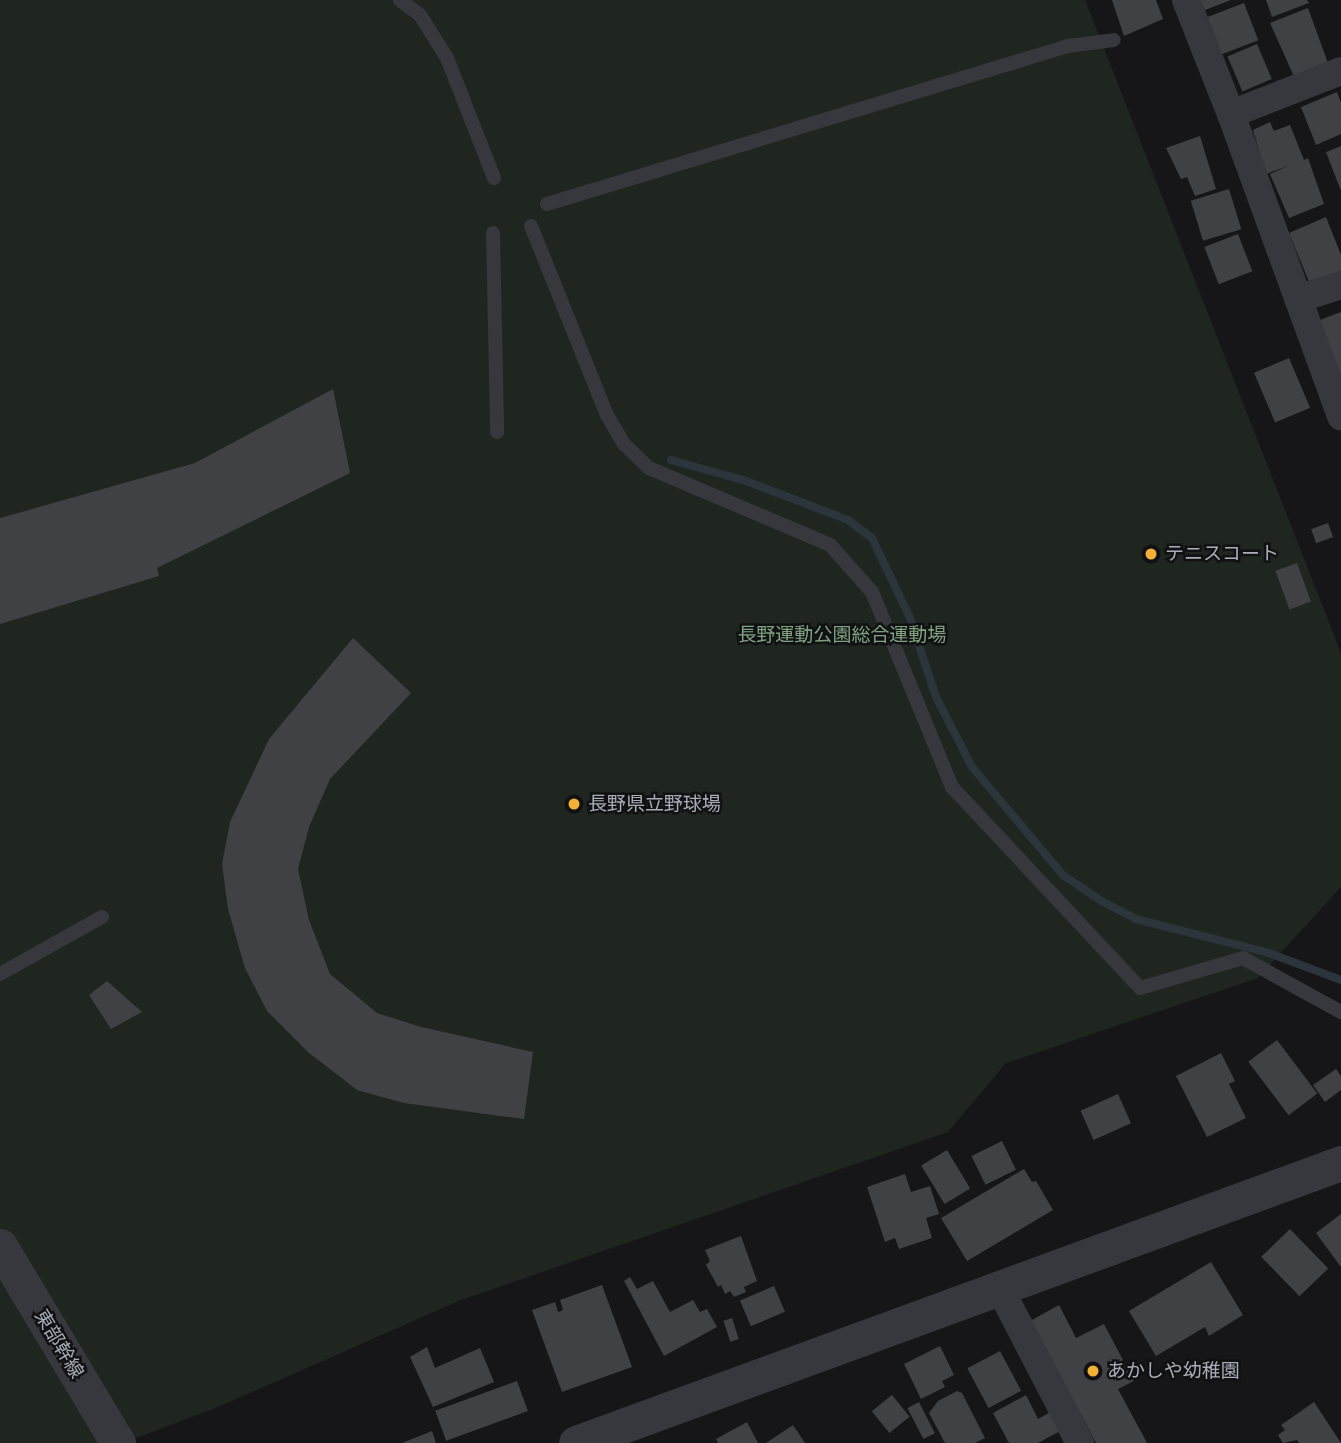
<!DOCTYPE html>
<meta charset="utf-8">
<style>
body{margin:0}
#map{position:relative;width:1341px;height:1443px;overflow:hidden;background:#161618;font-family:Mulish,"Noto Sans JP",sans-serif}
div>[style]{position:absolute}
.green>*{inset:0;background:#1e261f}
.stream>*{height:8px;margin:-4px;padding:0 4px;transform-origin:4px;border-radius:4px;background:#2c353c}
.building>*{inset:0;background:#404145;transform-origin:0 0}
.service>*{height:14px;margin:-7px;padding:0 7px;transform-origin:7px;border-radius:7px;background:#37383d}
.minor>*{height:28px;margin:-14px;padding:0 14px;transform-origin:14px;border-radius:14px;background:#37383d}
.tertiary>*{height:35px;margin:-17.5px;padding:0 17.5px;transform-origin:17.5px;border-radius:17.5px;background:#37383d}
.dots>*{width:19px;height:19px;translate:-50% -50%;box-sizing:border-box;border:4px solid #111113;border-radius:50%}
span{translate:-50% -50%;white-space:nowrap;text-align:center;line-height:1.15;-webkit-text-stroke:5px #111113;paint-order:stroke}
.poi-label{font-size:19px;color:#a8adb8}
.left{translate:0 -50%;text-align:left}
.park-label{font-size:19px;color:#7fa381}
.street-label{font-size:19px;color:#a8adb8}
</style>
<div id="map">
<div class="green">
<div style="clip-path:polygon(0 0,1085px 0,1341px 653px,1341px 887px,1258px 978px,1006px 1063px,948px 1132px,461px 1300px,218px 1407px,123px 1443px,0 1443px)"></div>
</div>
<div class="stream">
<div style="left:671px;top:460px;width:78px;rotate:15.6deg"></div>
<div style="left:746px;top:481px;width:109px;rotate:20.9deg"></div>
<div style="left:848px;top:520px;width:30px;rotate:37deg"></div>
<div style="left:872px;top:538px;width:89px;rotate:64.6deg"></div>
<div style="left:910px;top:618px;width:83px;rotate:71.8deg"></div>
<div style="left:936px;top:697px;width:79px;rotate:62.8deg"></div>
<div style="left:972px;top:767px;width:141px;rotate:49.9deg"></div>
<div style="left:1063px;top:875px;width:48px;rotate:34deg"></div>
<div style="left:1103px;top:902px;width:37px;rotate:27deg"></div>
<div style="left:1136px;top:919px;width:137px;rotate:14.3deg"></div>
<div style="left:1269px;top:953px;width:77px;rotate:20.6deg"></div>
</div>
<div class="building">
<div style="clip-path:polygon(1112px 0,1156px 0,1163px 19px,1124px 36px)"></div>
<div style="clip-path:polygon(1199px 0,1231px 0,1205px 10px)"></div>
<div style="clip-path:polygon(1266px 0,1307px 0,1309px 3px,1272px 17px)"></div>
<div style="left:1244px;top:3px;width:40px;height:39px;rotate:69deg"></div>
<div style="clip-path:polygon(1308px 8px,1329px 66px,1296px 81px,1270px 23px)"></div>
<div style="left:1257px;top:44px;width:38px;height:32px;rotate:67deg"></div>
<div style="clip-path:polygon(1337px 92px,1341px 103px,1341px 134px,1316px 145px,1301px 107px)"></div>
<div style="clip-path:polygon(1270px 122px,1274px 131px,1290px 125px,1304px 160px,1308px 158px,1324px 204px,1289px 218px,1270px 174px,1290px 165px,1266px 174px,1253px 130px)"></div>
<div style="clip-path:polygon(1200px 136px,1216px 189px,1195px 196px,1187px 177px,1181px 179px,1166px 148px)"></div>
<div style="clip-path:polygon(1341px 146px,1341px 191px,1326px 152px)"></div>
<div style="left:1229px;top:189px;width:42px;height:40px;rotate:73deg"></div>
<div style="clip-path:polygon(1326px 217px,1341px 255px,1341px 271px,1310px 284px,1289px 233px)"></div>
<div style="left:1238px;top:234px;width:40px;height:36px;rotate:69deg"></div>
<div style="clip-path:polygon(1341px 312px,1341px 377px,1320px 320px)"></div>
<div style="left:1289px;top:358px;width:54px;height:38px;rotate:67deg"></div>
<div style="clip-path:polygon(333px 389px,350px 473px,157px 568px,159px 576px,0 624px,0 518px,195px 463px)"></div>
<div style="left:1328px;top:523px;width:15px;height:18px;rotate:70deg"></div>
<div style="left:1297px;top:563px;width:41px;height:23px;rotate:70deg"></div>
<div style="clip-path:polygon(353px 638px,411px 693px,330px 779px,309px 827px,298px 869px,309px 920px,330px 974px,377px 1013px,421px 1027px,533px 1052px,524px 1119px,404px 1103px,357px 1090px,308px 1052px,267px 1011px,245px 968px,228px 909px,222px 864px,230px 822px,269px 739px)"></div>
<div style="clip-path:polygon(107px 981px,142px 1012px,111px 1029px,89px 995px)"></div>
<div style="left:1277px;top:1040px;width:67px;height:36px;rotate:53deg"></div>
<div style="clip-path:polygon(1221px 1053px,1235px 1081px,1229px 1084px,1246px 1118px,1207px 1137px,1176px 1076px)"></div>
<div style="clip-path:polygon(1336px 1069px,1341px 1076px,1341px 1090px,1325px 1102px,1313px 1085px)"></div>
<div style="left:1118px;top:1094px;width:32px;height:41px;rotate:66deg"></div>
<div style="left:1002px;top:1141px;width:32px;height:34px;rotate:64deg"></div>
<div style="left:947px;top:1150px;width:45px;height:30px;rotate:59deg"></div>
<div style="clip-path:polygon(1024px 1169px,1032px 1182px,1036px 1181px,1053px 1210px,967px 1261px,941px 1218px)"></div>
<div style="clip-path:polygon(905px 1174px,911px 1192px,930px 1186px,939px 1214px,926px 1218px,932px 1238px,899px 1249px,895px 1238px,885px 1242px,867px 1187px)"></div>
<div style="clip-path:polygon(1341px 1214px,1341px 1267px,1316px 1233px)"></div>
<div style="left:1290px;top:1229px;width:55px;height:40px;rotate:46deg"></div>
<div style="clip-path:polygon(741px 1236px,757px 1281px,744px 1287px,746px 1292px,734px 1297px,730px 1291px,725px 1294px,721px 1285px,718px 1287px,706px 1265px,710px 1261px,705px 1250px)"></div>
<div style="clip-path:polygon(1211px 1262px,1243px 1315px,1209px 1336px,1205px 1327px,1156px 1356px,1129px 1311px)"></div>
<div style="clip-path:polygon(630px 1277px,637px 1289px,653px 1281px,670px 1312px,693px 1300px,700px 1312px,707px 1309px,717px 1327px,664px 1356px,624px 1281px)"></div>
<div style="clip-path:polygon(602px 1285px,632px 1367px,562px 1392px,532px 1310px,555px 1302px,558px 1312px,563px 1310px,560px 1300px)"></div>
<div style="left:774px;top:1286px;width:28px;height:37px;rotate:67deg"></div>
<div style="clip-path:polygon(1059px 1305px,1076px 1338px,1104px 1324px,1134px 1381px,1118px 1389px,1147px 1443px,1096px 1443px,1050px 1356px,1023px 1325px)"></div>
<div style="left:732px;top:1318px;width:22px;height:9px;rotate:72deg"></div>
<div style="clip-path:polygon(940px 1346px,954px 1375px,942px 1381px,945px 1387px,921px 1399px,904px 1364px)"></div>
<div style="clip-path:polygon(427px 1347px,435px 1368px,480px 1348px,494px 1382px,433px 1407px,410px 1357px)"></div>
<div style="left:1000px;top:1351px;width:45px;height:37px;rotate:62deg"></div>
<div style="left:517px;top:1381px;width:32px;height:87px;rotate:70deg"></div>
<div style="clip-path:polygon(957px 1391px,962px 1393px,985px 1438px,975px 1443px,945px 1443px,929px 1413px,938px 1401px)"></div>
<div style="left:892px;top:1395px;width:28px;height:26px;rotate:51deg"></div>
<div style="clip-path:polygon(1026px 1395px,1038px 1419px,1054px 1410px,1064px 1429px,1038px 1443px,1009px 1443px,993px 1413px)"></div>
<div style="left:919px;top:1402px;width:35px;height:13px;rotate:63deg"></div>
<div style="clip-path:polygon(1314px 1402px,1341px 1443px,1299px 1443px,1297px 1440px,1283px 1443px,1278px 1435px,1285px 1430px,1281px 1425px)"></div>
<div style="clip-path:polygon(747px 1422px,758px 1443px,718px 1443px,716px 1439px)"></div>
<div style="clip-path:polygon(793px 1425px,805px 1443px,766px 1443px)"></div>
<div style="clip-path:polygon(432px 1431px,436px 1443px,402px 1443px)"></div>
</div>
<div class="service">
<div style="left:400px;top:0;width:25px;rotate:37deg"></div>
<div style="left:420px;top:15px;width:51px;rotate:57.9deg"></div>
<div style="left:447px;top:58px;width:129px;rotate:68.6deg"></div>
<div style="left:547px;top:204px;width:544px;rotate:-16.87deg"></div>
<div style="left:1068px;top:46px;width:46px;rotate:-7.4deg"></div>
<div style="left:531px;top:226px;width:204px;rotate:68.1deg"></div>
<div style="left:607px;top:415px;width:34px;rotate:60deg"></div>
<div style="left:624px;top:444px;width:35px;rotate:44deg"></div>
<div style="left:649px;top:468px;width:197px;rotate:23deg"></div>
<div style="left:830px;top:545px;width:63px;rotate:48.2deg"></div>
<div style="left:872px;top:592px;width:211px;rotate:67.7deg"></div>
<div style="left:952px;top:787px;width:275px;rotate:46.9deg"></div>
<div style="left:1140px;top:988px;width:107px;rotate:-16.2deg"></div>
<div style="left:1243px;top:958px;width:112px;rotate:28.9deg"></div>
<div style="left:493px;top:233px;width:199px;rotate:88.8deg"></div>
<div style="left:0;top:974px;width:117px;rotate:-29.2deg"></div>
</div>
<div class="minor">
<div style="left:1186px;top:0;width:123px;rotate:68.5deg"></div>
<div style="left:1231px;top:114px;width:322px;rotate:70deg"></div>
<div style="left:1231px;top:114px;width:118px;rotate:-21.4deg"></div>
<div style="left:1298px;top:299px;width:45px;rotate:-18deg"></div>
<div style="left:999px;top:1287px;width:176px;rotate:62.6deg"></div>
</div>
<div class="tertiary">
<div style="left:0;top:1246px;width:230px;rotate:59.1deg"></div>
<div style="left:576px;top:1443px;width:815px;rotate:-20.1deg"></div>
</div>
<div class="dots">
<div style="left:1151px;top:554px;background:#f2b134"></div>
<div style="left:574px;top:804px;background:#f2b134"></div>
<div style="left:1093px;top:1371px;background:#f2b134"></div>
</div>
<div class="poi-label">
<span class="left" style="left:1165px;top:554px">テニスコート</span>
<span class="left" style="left:588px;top:804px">長野県立野球場</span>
<span class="left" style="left:1107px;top:1371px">あかしや幼稚園</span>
</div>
<div class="park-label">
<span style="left:842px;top:635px">長野運動公園総合運動場</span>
</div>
<div class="street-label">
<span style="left:59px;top:1344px;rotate:59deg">東部幹線</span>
</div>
</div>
